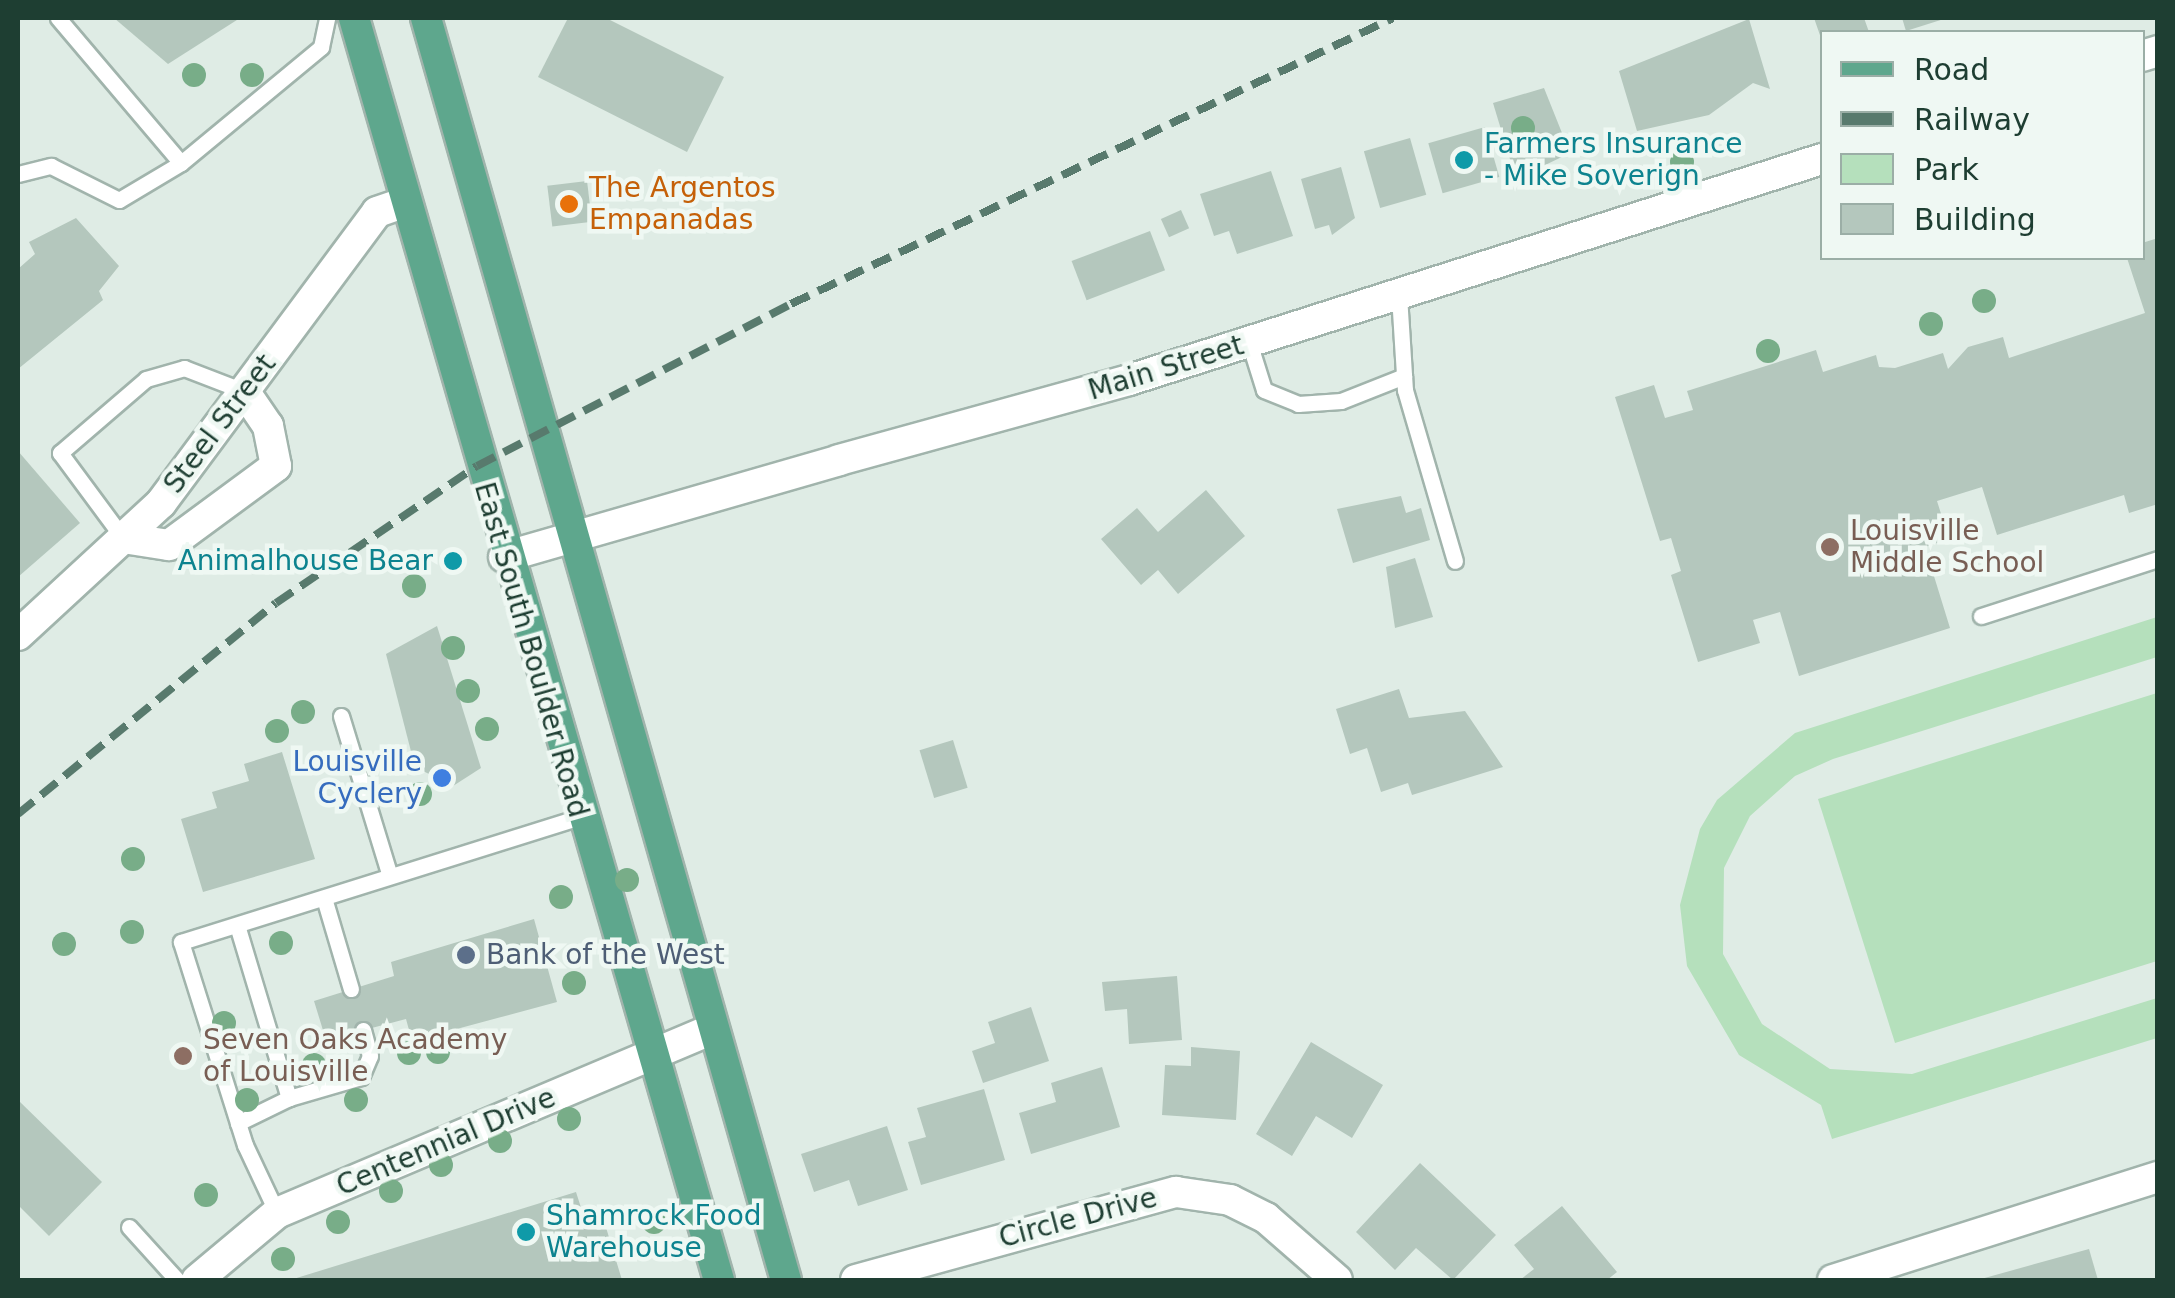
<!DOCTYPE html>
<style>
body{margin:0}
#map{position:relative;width:2175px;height:1298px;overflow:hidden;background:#dfece5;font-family:"DejaVu Sans",sans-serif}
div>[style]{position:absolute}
.green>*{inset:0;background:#b5e0bc}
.building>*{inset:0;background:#b4c7bd;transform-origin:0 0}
.roads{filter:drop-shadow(2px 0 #a1b4ac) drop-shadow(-2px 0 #a1b4ac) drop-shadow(0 2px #a1b4ac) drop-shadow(0 -2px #a1b4ac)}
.lane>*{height:15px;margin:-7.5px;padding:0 7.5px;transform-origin:7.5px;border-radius:7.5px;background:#fff}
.street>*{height:30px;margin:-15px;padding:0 15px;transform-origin:15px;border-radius:15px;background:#fff}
.secondary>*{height:30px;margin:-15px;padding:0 15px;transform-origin:15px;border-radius:15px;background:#fff}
.primary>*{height:30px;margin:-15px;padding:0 15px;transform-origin:15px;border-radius:15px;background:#5ea78d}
.rail>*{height:8px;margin-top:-4px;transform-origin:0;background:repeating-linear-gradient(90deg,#587a6d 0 20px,transparent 0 30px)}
.trees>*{width:24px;height:24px;margin:-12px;border-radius:50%;background:#78ad88}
.dots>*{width:28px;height:28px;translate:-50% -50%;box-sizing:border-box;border:5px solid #eff8f3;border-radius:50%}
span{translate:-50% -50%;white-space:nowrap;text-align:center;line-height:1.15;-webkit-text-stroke:9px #eff8f3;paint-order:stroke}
.culture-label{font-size:28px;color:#0d838f}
.left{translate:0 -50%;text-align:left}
.right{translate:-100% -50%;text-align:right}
.food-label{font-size:28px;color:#c56008}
.street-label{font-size:28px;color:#1e3e32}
.education-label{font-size:28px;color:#785e54}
.shop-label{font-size:28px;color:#366cbe}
.service-label{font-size:28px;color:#4e5e75}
.frame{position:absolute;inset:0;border:20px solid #1e3e32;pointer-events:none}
.legend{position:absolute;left:1820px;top:30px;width:325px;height:230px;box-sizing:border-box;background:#eff8f3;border:2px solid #9baea6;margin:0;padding:12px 18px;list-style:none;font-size:30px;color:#1e3e32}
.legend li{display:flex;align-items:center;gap:20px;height:50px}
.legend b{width:50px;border:2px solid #9baea6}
</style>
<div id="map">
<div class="green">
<div style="clip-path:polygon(2157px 617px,2157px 657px,1833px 759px,1795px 776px,1750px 816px,1724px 868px,1723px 954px,1762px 1024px,1830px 1069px,1912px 1074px,2157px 998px,2157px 1038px,1832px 1139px,1821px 1105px,1739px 1055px,1687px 966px,1680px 905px,1700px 829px,1717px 800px,1795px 733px)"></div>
<div style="clip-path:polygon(2157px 693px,2157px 961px,1895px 1043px,1818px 799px)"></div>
</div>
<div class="building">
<div style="clip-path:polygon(114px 18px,240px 18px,168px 64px)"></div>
<div style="clip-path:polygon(568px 18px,606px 18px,724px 77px,687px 152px,538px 77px)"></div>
<div style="clip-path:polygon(1814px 18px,1864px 18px,1869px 32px,1822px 32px,1822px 41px)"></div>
<div style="clip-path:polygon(1902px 18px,1947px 18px,1906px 31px)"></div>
<div style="clip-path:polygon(1749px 19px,1770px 89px,1753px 83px,1709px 115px,1637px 131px,1619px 71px)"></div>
<div style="clip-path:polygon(1544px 88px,1570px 153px,1516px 179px,1493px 103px)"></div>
<div style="left:1485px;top:127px;width:52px;height:59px;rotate:74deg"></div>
<div style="left:1410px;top:138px;width:59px;height:48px;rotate:74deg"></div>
<div style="clip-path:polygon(1341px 167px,1355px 218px,1332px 235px,1329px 225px,1315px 229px,1301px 179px)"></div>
<div style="clip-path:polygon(1271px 171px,1293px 236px,1237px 254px,1229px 231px,1214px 236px,1200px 194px)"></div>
<div style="left:587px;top:181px;width:41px;height:40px;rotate:83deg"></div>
<div style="left:1181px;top:210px;width:20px;height:22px;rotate:66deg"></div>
<div style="clip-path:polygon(76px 218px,119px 266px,99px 291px,103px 300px,18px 369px,18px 269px,35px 254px,29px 242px)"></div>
<div style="left:1150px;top:231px;width:42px;height:84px;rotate:69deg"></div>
<div style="clip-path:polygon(2158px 238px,2158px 504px,2129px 513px,2124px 495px,1997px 535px,1982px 487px,1937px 501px,1949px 539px,1925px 547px,1950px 628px,1799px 676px,1780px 612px,1753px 620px,1760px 643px,1698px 662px,1671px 575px,1681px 571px,1671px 538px,1660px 541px,1615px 397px,1654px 385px,1665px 418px,1693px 410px,1687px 391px,1816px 350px,1823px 372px,1876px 355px,1879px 367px,1895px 368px,1943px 353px,1948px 369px,1968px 347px,2003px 337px,2009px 358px,2145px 313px,2127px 258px,2142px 258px,2142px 243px)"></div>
<div style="clip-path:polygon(18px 451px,80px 523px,18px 577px)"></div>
<div style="clip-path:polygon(1206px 490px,1245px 536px,1178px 594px,1158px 570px,1141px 585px,1101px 539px,1137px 508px,1158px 532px)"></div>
<div style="clip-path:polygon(1401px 496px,1406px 513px,1421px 508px,1430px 540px,1353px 563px,1337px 509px)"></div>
<div style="clip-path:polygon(1415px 558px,1433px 617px,1395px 628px,1386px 567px)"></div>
<div style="clip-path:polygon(437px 626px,481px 768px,453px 786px,415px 767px,386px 654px)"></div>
<div style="clip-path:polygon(1399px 689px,1409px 718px,1465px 711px,1503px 767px,1412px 795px,1408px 783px,1381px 792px,1367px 748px,1350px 754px,1336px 709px)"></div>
<div style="left:953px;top:740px;width:50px;height:35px;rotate:73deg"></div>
<div style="clip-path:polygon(282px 752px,315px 859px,203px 892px,181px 819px,217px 808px,212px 792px,249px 781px,244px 764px)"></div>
<div style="clip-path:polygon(534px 919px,557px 1002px,412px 1041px,406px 1019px,326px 1040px,314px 1001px,394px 976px,391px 962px)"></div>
<div style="clip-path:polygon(1177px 976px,1182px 1040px,1129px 1044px,1127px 1009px,1105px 1011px,1102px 982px)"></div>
<div style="clip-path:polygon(1031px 1007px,1049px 1061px,983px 1083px,972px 1051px,995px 1043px,988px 1022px)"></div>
<div style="clip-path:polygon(1311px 1042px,1383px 1085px,1352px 1138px,1316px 1116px,1292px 1156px,1256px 1134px)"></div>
<div style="clip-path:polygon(1191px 1047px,1240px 1051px,1236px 1120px,1162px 1115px,1165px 1065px,1191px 1066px)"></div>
<div style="clip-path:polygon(1102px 1067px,1120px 1127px,1031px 1154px,1019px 1113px,1056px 1102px,1051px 1083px)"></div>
<div style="clip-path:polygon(984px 1089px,1005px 1160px,921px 1185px,908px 1142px,926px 1137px,917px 1108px)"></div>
<div style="clip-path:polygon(18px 1100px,102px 1182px,49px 1236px,18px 1205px)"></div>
<div style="clip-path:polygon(887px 1126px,908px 1190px,858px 1206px,849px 1180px,814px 1192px,801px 1154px)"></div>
<div style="clip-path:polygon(1420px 1163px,1496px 1235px,1453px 1280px,1416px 1248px,1395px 1270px,1356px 1232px)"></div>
<div style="clip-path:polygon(576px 1192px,584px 1217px,601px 1211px,622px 1280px,290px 1280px)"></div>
<div style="clip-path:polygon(1562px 1206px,1617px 1272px,1607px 1280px,1520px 1280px,1534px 1269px,1514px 1245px)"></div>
<div style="clip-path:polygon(2089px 1249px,2098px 1280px,1981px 1280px,1981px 1279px)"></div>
</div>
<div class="roads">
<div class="lane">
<div style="left:58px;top:18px;width:190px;rotate:49.7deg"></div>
<div style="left:181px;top:163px;width:182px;rotate:-39.6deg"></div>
<div style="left:321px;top:47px;width:30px;rotate:-78deg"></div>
<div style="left:18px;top:174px;width:34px;rotate:-14deg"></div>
<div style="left:51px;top:166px;width:76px;rotate:26.6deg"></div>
<div style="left:119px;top:200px;width:72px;rotate:-30.8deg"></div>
<div style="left:1399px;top:295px;width:95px;rotate:86.4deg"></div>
<div style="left:1405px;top:390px;width:178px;rotate:73.7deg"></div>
<div style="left:1249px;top:342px;width:50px;rotate:72.6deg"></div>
<div style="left:1264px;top:390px;width:37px;rotate:22deg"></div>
<div style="left:1298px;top:404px;width:43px;rotate:-4deg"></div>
<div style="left:1341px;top:401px;width:68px;rotate:-21.6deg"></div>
<div style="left:123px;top:538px;width:106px;rotate:-126.5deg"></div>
<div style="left:60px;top:453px;width:113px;rotate:-40.7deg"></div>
<div style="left:146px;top:379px;width:40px;rotate:-16deg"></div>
<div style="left:184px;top:368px;width:64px;rotate:21deg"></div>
<div style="left:1981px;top:616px;width:186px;rotate:-17.9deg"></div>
<div style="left:341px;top:716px;width:167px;rotate:73deg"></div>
<div style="left:324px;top:898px;width:95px;rotate:73.5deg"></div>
<div style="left:237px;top:925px;width:181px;rotate:73.3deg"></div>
<div style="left:289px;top:1098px;width:57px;rotate:153.9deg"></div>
<div style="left:289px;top:1098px;width:75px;rotate:-16.3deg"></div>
<div style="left:361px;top:1077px;width:23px;rotate:-67deg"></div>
<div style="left:370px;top:1056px;width:27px;rotate:-105deg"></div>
<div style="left:277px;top:1213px;width:75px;rotate:-115.2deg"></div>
<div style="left:245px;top:1145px;width:213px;rotate:-107.5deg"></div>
<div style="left:181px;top:942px;width:418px;rotate:-17.4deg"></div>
<div style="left:129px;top:1227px;width:72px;rotate:47.8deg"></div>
</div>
<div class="street">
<div style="left:123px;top:538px;width:47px;rotate:8.7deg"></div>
<div style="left:169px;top:545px;width:133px;rotate:-36.4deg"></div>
<div style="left:276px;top:466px;width:41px;rotate:-101.3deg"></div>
<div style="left:268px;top:426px;width:42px;rotate:-124.4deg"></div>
<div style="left:504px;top:557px;width:349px;rotate:-16.1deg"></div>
<div style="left:18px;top:635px;width:195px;rotate:-42.7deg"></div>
<div style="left:161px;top:503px;width:362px;rotate:-53.4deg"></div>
<div style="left:377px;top:212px;width:31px;rotate:-19deg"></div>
<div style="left:197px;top:1280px;width:104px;rotate:-39.9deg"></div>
<div style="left:277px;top:1213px;width:472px;rotate:-22.9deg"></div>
<div style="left:856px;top:1280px;width:332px;rotate:-15.4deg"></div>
<div style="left:1176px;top:1192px;width:55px;rotate:8.4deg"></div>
<div style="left:1230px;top:1200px;width:40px;rotate:26.6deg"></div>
<div style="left:1266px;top:1218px;width:94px;rotate:41.1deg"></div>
<div style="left:1833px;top:1280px;width:341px;rotate:-17.6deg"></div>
</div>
<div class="secondary">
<div style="left:2142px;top:56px;width:17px;rotate:-17deg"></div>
<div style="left:839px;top:460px;width:301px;rotate:-15.4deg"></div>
<div style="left:1129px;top:380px;width:727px;rotate:-17.69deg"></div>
</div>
<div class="primary">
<div style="left:354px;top:18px;width:1314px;rotate:73.87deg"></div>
<div style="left:426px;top:18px;width:1312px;rotate:74.08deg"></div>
</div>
</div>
<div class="rail">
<div style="left:18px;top:814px;width:333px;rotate:-39.3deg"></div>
<div style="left:276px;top:603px;width:243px;rotate:-34.3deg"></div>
<div style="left:477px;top:466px;width:353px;rotate:-27.3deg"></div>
<div style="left:791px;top:304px;width:666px;rotate:-25.41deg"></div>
</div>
<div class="trees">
<div style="left:194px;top:75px"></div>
<div style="left:252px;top:75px"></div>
<div style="left:1523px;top:128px"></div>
<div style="left:1682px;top:162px"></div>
<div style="left:1984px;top:301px"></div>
<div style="left:1931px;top:324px"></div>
<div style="left:1768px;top:351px"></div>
<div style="left:414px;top:586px"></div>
<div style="left:453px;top:648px"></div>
<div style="left:468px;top:691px"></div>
<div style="left:303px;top:712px"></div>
<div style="left:487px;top:729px"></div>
<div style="left:277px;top:731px"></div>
<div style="left:420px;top:794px"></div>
<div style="left:133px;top:859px"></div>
<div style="left:627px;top:880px"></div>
<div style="left:561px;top:897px"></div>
<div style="left:132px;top:932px"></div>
<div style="left:281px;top:943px"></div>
<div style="left:64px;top:944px"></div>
<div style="left:574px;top:983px"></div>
<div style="left:224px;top:1023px"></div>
<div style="left:438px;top:1052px"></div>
<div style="left:409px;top:1053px"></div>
<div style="left:314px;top:1065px"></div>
<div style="left:247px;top:1100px"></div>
<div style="left:356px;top:1100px"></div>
<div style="left:569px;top:1119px"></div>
<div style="left:500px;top:1141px"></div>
<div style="left:441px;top:1165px"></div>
<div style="left:391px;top:1191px"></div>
<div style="left:206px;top:1195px"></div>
<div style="left:338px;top:1222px"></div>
<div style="left:654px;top:1222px"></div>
<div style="left:283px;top:1259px"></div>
</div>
<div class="dots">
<div style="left:1464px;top:160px;background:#0f9aa8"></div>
<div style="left:569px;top:204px;background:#e8710a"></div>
<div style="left:1830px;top:547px;background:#8d6e63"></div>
<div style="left:453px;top:561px;background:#0f9aa8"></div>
<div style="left:442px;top:778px;background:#3f7fe0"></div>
<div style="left:466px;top:955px;background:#5c6f8a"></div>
<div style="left:183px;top:1056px;background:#8d6e63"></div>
<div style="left:526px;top:1232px;background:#0f9aa8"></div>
</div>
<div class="culture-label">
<span class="left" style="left:1484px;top:160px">Farmers Insurance<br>- Mike Soverign</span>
<span class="right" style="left:433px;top:561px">Animalhouse Bear</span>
<span class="left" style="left:546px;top:1232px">Shamrock Food<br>Warehouse</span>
</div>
<div class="food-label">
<span class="left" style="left:589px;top:204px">The Argentos<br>Empanadas</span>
</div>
<div class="street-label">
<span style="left:1166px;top:368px;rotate:-17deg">Main Street</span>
<span style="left:220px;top:424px;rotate:-53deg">Steel Street</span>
<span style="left:531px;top:650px;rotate:74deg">East South Boulder Road</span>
<span style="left:446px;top:1142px;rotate:-23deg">Centennial Drive</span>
<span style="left:1078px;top:1218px;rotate:-15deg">Circle Drive</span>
</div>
<div class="education-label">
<span class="left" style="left:1850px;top:547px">Louisville<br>Middle School</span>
<span class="left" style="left:203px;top:1056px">Seven Oaks Academy<br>of Louisville</span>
</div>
<div class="shop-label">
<span class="right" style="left:422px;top:778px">Louisville<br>Cyclery</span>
</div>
<div class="service-label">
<span class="left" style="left:486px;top:955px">Bank of the West</span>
</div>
<div class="frame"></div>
<ul class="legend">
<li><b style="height:12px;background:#5ea78d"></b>Road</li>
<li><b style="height:12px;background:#587a6d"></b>Railway</li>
<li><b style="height:28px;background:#b5e0bc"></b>Park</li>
<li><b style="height:28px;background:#b4c7bd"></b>Building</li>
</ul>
</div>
